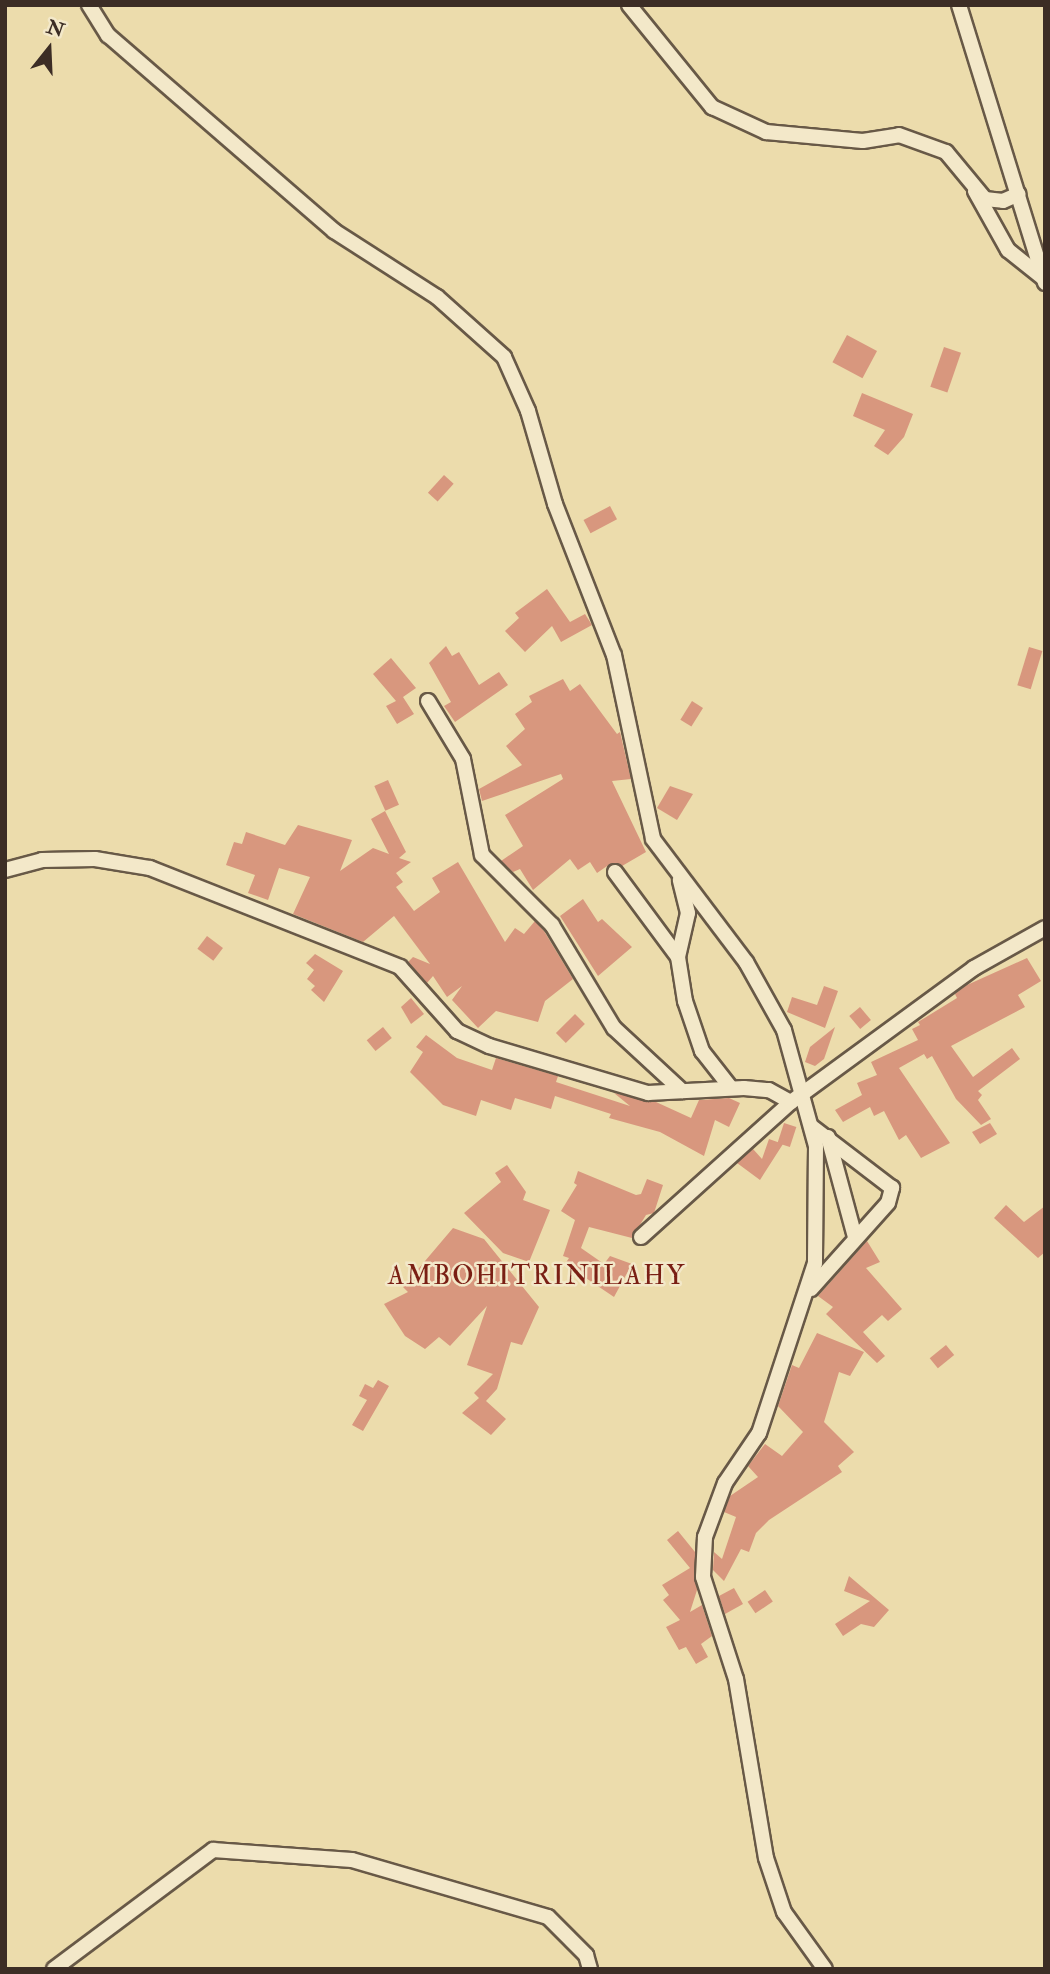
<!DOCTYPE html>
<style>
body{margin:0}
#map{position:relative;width:1050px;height:1974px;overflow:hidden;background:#ecdcac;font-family:"IM FELL Double Pica",serif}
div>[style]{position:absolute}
.building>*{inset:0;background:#d8977e;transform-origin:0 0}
.roads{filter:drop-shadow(2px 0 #685947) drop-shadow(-2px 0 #685947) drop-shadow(0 2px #685947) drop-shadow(0 -2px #685947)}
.street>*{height:14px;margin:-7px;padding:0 7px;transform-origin:7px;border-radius:7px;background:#f3e8c9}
span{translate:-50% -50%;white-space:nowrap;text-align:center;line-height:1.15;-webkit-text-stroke:5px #f3e8c9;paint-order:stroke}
.quarter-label{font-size:26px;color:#7a1f14;letter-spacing:2px}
.frame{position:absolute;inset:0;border:7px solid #3c2d25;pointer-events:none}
.north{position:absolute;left:14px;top:14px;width:70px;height:70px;-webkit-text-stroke:5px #f3e8c9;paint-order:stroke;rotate:18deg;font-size:19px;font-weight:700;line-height:28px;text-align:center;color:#3c2d25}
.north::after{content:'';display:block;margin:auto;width:24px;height:32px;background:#3c2d25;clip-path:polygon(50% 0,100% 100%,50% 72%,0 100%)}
</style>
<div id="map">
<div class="building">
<div style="left:847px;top:335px;width:34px;height:31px;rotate:28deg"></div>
<div style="left:944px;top:347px;width:18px;height:42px;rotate:19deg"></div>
<div style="clip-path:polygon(862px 393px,913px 414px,904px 437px,888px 455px,874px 446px,885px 430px,853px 416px)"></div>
<div style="left:444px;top:475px;width:13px;height:24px;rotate:42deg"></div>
<div style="left:610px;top:506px;width:15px;height:30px;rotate:62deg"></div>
<div style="clip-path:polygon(547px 589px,570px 622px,585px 614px,592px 625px,561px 642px,552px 626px,525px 652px,505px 631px,519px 618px,515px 613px)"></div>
<div style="clip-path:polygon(446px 646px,452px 656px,459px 652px,479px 685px,499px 672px,508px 685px,455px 722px,444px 706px,451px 702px,429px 663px)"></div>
<div style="left:1029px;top:647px;width:14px;height:40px;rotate:17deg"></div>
<div style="clip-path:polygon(391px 658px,416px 688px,403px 697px,414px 714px,397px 724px,386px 706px,396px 701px,373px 674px)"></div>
<div style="clip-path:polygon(563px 679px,570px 691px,580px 684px,617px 734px,620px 732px,631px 779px,612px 781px,646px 852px,622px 866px,610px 864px,597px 873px,590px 862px,578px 870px,570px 859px,533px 890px,520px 869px,513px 872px,501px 861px,523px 846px,505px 815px,563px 779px,561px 774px,482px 801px,479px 789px,522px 765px,506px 746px,525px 729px,515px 714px,532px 702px,529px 696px)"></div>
<div style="left:692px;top:701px;width:13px;height:22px;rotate:32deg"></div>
<div style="left:388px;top:780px;width:27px;height:15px;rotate:66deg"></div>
<div style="clip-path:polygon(670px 786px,693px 794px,677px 820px,657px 808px)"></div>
<div style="clip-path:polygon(385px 811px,406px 852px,399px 858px,411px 862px,396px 873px,403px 882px,396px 887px,414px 911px,440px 892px,432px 878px,458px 862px,505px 942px,515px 928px,524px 934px,535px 921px,544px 931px,573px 979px,545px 1001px,538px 1022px,496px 1011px,478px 1028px,452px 1000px,462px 986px,447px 997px,433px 976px,427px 983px,408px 962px,413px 957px,430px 964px,394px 916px,363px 942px,293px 914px,310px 877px,279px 868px,268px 900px,248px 893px,255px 875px,226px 865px,234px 842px,242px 844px,246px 832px,285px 845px,298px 825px,352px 840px,340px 871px,373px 848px,389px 854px,371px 819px)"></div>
<div style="clip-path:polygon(583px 899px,598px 922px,602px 919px,632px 947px,598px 976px,560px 916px)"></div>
<div style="left:207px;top:936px;width:20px;height:16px;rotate:37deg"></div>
<div style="clip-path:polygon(315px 954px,343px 971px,324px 1002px,311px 990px,315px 986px,307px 979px,314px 970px,306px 963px)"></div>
<div style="clip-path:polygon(1027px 958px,1041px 981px,1018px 995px,1025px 1007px,951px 1046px,973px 1077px,1012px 1048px,1020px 1059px,978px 1091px,982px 1095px,978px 1100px,991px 1119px,981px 1125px,956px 1099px,932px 1056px,927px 1059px,924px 1054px,899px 1068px,950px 1143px,921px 1158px,906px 1135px,899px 1140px,884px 1111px,874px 1116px,870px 1107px,843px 1122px,835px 1110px,862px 1095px,857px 1083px,877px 1075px,871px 1062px,918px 1040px,912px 1029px,920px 1025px,918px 1022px,957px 998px,955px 994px,967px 985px)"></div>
<div style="clip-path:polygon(824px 986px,838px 991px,825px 1028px,787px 1012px,792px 997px,817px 1005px)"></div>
<div style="clip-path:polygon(411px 998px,424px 1014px,411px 1024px,401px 1007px)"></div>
<div style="left:860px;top:1007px;width:17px;height:14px;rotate:50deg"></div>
<div style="left:575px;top:1014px;width:14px;height:27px;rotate:45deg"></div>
<div style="left:383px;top:1027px;width:14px;height:21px;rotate:51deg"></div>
<div style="clip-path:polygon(835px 1027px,824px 1059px,815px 1066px,805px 1062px,810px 1047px)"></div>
<div style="clip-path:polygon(426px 1035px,457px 1058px,492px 1070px,496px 1058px,558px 1076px,556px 1082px,630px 1106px,614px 1093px,656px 1102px,691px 1118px,699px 1100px,729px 1098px,740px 1103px,729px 1127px,715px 1120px,704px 1156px,660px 1132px,609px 1118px,611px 1114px,555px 1096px,551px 1109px,515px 1098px,511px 1110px,481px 1100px,476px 1116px,443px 1105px,410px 1072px,423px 1052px,416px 1047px)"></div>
<div style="left:784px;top:1123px;width:13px;height:21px;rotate:18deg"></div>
<div style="clip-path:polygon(990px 1123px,997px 1134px,980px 1144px,972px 1132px)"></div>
<div style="clip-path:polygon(769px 1139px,783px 1144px,760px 1180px,737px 1163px,753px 1149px,762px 1159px)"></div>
<div style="clip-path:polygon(507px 1165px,526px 1192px,523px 1200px,550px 1210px,529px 1262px,503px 1253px,464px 1213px,501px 1182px,495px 1173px)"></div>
<div style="clip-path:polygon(578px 1171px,636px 1195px,641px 1194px,647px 1179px,663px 1185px,654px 1213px,646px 1215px,632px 1238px,589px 1227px,581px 1248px,604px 1264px,610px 1256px,632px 1264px,614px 1297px,565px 1264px,569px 1258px,563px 1256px,575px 1220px,561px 1211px,577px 1185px,574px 1183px)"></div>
<div style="clip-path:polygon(1006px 1205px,1024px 1222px,1045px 1206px,1045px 1252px,1038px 1258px,994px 1218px)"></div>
<div style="clip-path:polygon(453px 1228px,484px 1239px,539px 1307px,522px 1345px,511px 1342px,497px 1389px,486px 1401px,506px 1419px,491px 1435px,462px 1413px,479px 1398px,474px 1393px,493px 1374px,467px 1365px,487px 1306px,450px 1346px,439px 1337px,425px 1349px,405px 1336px,384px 1304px,408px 1292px,403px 1287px)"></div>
<div style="clip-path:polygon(867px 1241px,880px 1262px,866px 1268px,902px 1309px,888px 1321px,882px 1315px,863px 1332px,885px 1356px,877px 1363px,826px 1314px,833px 1307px,818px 1296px)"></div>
<div style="clip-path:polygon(817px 1333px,864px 1352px,850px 1376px,839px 1372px,824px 1422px,854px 1452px,838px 1466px,842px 1472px,769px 1520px,756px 1533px,749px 1552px,741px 1549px,724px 1581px,713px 1570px,714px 1552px,722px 1559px,736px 1517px,724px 1512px,730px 1496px,758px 1477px,748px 1466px,765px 1444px,782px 1456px,803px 1432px,778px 1406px,792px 1365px,799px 1368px)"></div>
<div style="left:946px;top:1345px;width:13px;height:21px;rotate:51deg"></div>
<div style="clip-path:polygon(378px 1380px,389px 1386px,363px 1431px,352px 1425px,367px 1400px,359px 1396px,365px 1384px,373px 1388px)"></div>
<div style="clip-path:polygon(678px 1531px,695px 1552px,697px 1590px,690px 1612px,702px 1605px,712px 1636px,701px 1644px,708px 1657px,696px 1664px,686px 1647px,679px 1650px,666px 1627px,680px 1620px,663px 1600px,669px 1595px,662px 1585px,690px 1568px,667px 1540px)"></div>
<div style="clip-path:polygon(849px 1576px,889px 1610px,874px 1627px,861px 1624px,843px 1636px,835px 1624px,870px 1601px,844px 1591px)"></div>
<div style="clip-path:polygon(734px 1588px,743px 1604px,725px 1614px,719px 1596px)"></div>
<div style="left:765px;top:1590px;width:14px;height:21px;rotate:56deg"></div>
</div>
<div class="roads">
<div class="street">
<div style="left:89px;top:5px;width:36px;rotate:58deg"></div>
<div style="left:108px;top:35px;width:299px;rotate:40.9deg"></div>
<div style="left:334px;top:231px;width:122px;rotate:32.7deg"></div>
<div style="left:437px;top:297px;width:90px;rotate:41.8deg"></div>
<div style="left:504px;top:357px;width:59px;rotate:66deg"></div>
<div style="left:528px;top:411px;width:97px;rotate:73.8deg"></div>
<div style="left:555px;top:504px;width:162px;rotate:68.7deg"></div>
<div style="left:614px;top:655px;width:188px;rotate:78deg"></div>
<div style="left:653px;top:839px;width:154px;rotate:52.9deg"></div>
<div style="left:746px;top:962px;width:78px;rotate:60.8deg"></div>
<div style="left:784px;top:1030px;width:120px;rotate:74.6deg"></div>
<div style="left:816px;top:1146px;width:117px;rotate:90.5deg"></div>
<div style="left:815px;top:1263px;width:179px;rotate:108.2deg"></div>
<div style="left:759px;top:1433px;width:60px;rotate:124.2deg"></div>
<div style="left:725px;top:1483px;width:58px;rotate:110.3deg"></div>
<div style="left:705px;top:1537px;width:40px;rotate:92.9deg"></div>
<div style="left:703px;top:1577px;width:107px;rotate:72.1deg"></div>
<div style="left:736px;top:1679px;width:181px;rotate:80.5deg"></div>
<div style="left:766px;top:1858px;width:57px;rotate:71.6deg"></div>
<div style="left:784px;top:1912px;width:70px;rotate:54.3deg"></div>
<div style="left:629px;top:5px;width:132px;rotate:50.9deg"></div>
<div style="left:712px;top:107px;width:60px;rotate:24.8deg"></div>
<div style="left:766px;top:132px;width:97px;rotate:5.3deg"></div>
<div style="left:863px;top:141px;width:36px;rotate:-9deg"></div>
<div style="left:899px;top:135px;width:50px;rotate:19.9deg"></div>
<div style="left:946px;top:152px;width:61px;rotate:50.3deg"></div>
<div style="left:985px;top:199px;width:18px;rotate:6deg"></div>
<div style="left:1003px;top:201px;width:17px;rotate:-24deg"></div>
<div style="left:959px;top:5px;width:291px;rotate:72.8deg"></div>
<div style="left:975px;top:191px;width:68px;rotate:60.8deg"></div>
<div style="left:1008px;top:250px;width:45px;rotate:38.7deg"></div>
<div style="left:428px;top:701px;width:68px;rotate:58.9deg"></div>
<div style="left:463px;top:759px;width:98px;rotate:78.8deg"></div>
<div style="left:482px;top:855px;width:99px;rotate:45deg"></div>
<div style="left:552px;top:925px;width:120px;rotate:59deg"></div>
<div style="left:614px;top:1028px;width:93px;rotate:42.8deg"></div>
<div style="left:5px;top:870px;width:38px;rotate:-15deg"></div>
<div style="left:42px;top:860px;width:53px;rotate:-1.1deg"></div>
<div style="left:95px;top:859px;width:56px;rotate:9.3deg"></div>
<div style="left:150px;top:868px;width:269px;rotate:21.6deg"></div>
<div style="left:400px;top:967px;width:86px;rotate:48.3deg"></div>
<div style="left:457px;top:1031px;width:35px;rotate:25deg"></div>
<div style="left:489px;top:1046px;width:166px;rotate:16.5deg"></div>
<div style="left:648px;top:1093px;width:96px;rotate:-3deg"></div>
<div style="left:744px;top:1088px;width:25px;rotate:5deg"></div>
<div style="left:769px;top:1090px;width:25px;rotate:29deg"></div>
<div style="left:615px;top:872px;width:106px;rotate:53.5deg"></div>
<div style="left:678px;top:957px;width:45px;rotate:81deg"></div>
<div style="left:685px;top:1001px;width:53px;rotate:71.2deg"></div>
<div style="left:702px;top:1051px;width:47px;rotate:51.9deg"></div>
<div style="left:678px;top:957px;width:45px;rotate:-77.2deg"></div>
<div style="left:688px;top:913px;width:34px;rotate:-104deg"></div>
<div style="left:828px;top:1137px;width:104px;rotate:74.9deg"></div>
<div style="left:641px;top:1237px;width:202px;rotate:-42deg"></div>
<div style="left:791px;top:1102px;width:227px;rotate:-36.2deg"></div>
<div style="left:974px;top:968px;width:81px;rotate:-29.4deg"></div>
<div style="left:811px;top:1289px;width:115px;rotate:-48.2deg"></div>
<div style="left:888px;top:1203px;width:16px;rotate:-75deg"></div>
<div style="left:892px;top:1188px;width:102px;rotate:-142.6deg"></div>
<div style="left:54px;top:1969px;width:199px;rotate:-36.8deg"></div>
<div style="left:213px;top:1850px;width:139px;rotate:4.1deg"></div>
<div style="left:352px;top:1860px;width:204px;rotate:16.2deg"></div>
<div style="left:548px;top:1917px;width:54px;rotate:45deg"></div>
<div style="left:586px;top:1955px;width:15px;rotate:74deg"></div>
</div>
</div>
<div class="quarter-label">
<span style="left:537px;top:1277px">AMBOHITRINILAHY</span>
</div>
<div class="frame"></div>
<div class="north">N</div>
</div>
